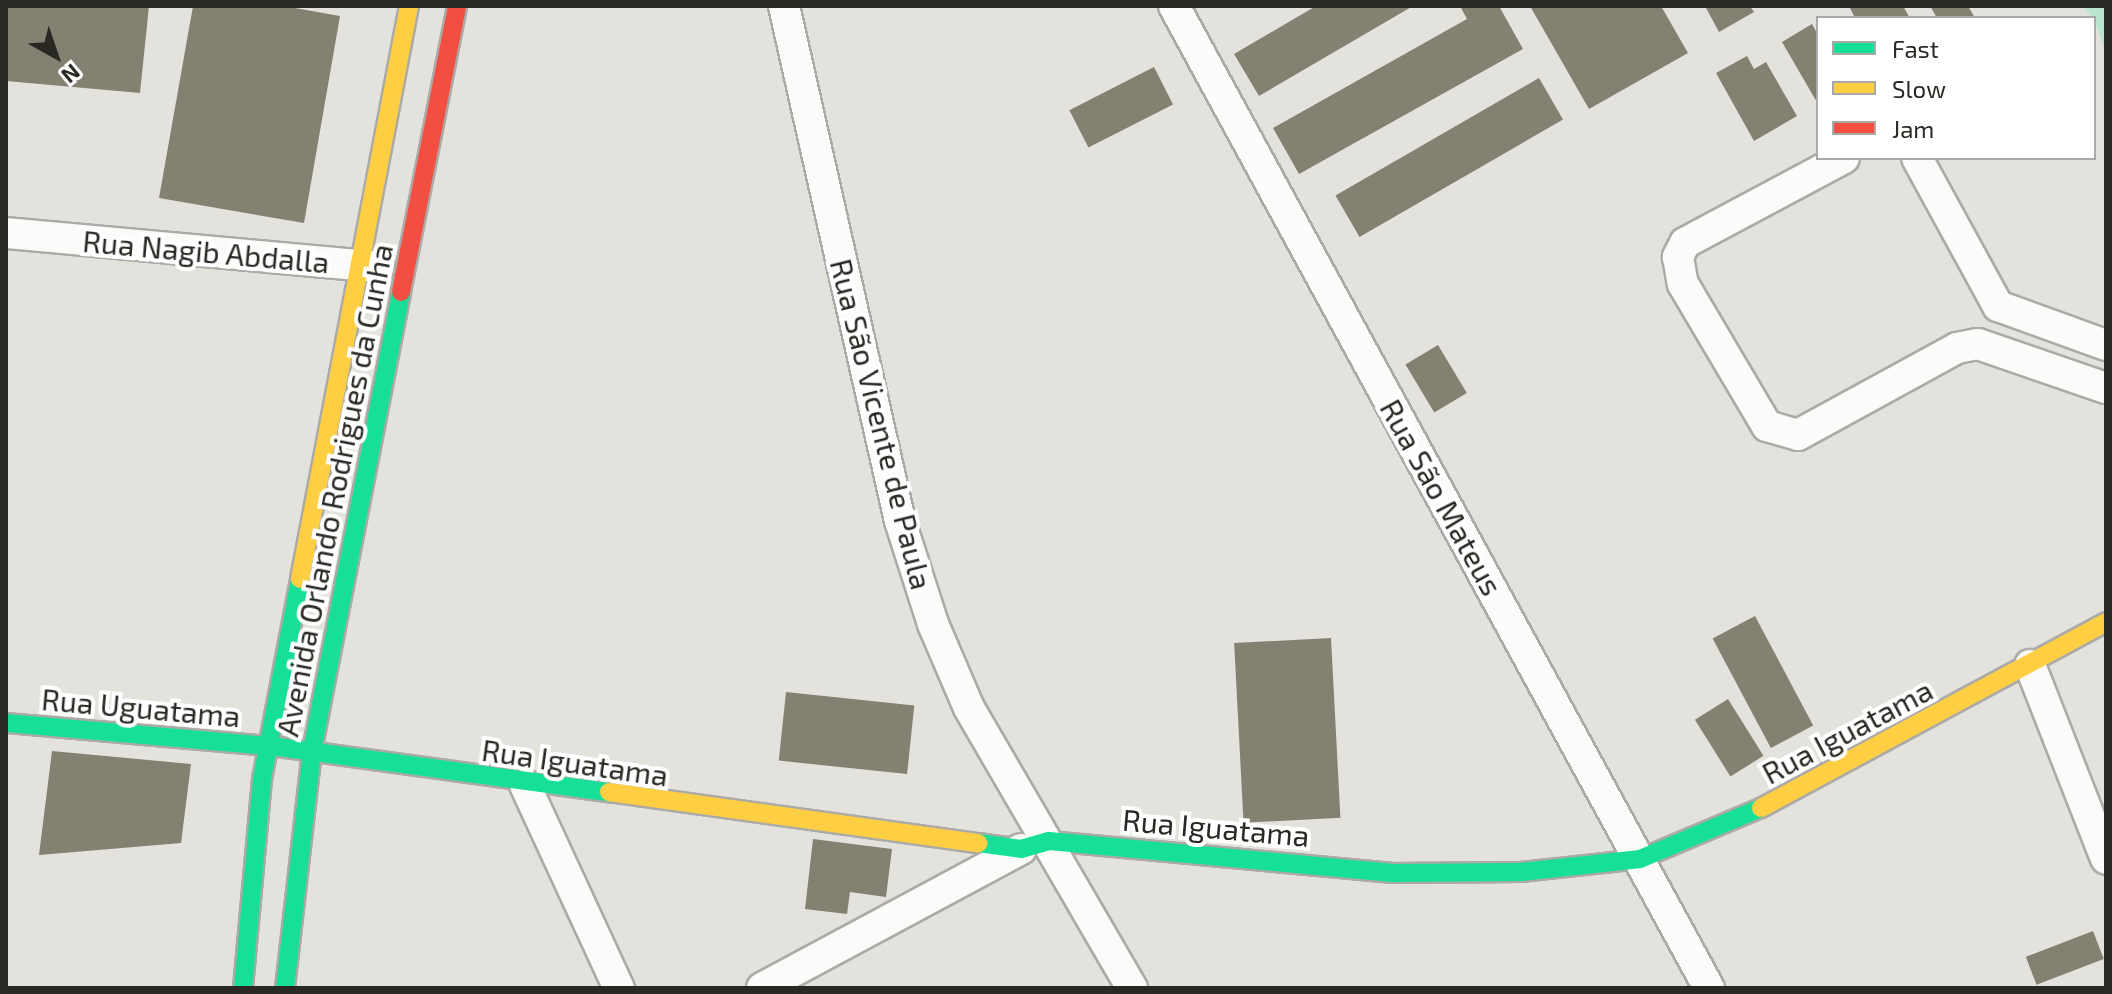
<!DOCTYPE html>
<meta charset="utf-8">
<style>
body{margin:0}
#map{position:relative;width:2112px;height:994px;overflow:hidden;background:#e4e2dc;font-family:"Exo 2",sans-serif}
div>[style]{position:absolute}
.green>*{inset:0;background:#b9e7ce}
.building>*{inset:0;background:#858172;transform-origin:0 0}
.roads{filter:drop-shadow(2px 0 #acaaa6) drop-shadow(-2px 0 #acaaa6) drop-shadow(0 2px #acaaa6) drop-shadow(0 -2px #acaaa6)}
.street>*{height:30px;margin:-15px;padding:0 15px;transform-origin:15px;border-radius:15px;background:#fbfbfa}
.fast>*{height:18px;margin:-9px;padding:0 9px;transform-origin:9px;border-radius:9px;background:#16e098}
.slow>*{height:18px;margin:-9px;padding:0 9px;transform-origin:9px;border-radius:9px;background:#ffcf43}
.jam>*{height:18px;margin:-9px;padding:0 9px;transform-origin:9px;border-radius:9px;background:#f24e42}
span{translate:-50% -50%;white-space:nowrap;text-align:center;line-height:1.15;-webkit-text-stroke:8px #fff;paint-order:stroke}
.street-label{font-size:30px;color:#292823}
.frame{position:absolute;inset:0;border:8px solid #292823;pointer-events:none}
.legend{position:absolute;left:1816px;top:16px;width:280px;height:144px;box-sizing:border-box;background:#fff;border:2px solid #a9a9a7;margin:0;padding:10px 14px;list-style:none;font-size:24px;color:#292823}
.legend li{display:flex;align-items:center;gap:16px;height:40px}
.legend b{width:40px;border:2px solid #a9a9a7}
.north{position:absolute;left:16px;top:16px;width:80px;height:80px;-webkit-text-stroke:6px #fff;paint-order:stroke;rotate:140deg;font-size:22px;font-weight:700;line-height:32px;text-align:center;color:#292823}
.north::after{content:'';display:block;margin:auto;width:28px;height:36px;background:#292823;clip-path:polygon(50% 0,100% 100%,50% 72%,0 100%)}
</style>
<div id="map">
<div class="green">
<div style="clip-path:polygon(2082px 6px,2106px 6px,2106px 54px,2094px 18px)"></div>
</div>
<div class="building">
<div style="clip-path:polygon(6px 6px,149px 6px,140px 93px,6px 81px)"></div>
<div style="clip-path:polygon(193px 6px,284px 6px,340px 16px,304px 223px,159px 198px)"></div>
<div style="clip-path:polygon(1316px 6px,1413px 6px,1259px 96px,1234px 54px)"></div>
<div style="clip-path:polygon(1460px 6px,1499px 6px,1523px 49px,1299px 174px,1273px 128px,1467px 19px)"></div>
<div style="clip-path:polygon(1530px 6px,1661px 6px,1688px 53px,1589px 109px)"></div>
<div style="clip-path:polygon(1705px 6px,1750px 6px,1754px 12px,1719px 32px)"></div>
<div style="clip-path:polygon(1849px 6px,1903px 6px,1910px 18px,1855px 18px)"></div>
<div style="clip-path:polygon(1930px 6px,1968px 6px,1975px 18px,1937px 18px)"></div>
<div style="clip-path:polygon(1812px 24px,1818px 35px,1818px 104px,1782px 42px)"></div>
<div style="clip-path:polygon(1747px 56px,1754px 69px,1766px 62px,1797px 116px,1754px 141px,1716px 73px)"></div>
<div style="left:1154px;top:67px;width:42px;height:95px;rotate:63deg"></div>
<div style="left:1539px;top:78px;width:48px;height:235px;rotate:60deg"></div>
<div style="left:1438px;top:345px;width:56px;height:38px;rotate:59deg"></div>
<div style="left:1755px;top:616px;width:124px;height:48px;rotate:62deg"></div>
<div style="left:1331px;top:638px;width:180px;height:97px;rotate:87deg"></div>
<div style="left:786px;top:692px;width:129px;height:69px;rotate:6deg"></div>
<div style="left:1728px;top:699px;width:67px;height:39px;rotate:58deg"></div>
<div style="clip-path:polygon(52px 751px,191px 764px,181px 843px,39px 855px)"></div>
<div style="clip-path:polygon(813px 839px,892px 849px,886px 897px,850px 892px,847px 914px,805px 909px)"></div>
<div style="left:2093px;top:931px;width:30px;height:72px;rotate:69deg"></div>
</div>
<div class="roads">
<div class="street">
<div style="left:784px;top:6px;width:528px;rotate:77.31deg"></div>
<div style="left:900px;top:521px;width:108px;rotate:72.2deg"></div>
<div style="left:933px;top:624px;width:91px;rotate:66.8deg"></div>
<div style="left:969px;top:708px;width:324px;rotate:59.8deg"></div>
<div style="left:1174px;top:6px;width:1118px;rotate:61.42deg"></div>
<div style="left:1844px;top:158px;width:180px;rotate:151.9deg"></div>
<div style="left:1685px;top:243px;width:16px;rotate:117deg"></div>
<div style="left:1678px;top:257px;width:27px;rotate:80deg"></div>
<div style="left:1683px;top:284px;width:165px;rotate:59.4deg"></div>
<div style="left:1767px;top:426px;width:32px;rotate:16deg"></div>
<div style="left:1798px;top:435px;width:181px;rotate:-28.7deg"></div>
<div style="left:1957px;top:348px;width:21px;rotate:-11deg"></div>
<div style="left:1978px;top:344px;width:135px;rotate:19deg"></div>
<div style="left:1917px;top:158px;width:169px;rotate:61.3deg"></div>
<div style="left:1998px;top:306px;width:115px;rotate:19.9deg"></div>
<div style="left:6px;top:233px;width:374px;rotate:5.2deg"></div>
<div style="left:2030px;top:665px;width:208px;rotate:68.6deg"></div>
<div style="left:525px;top:785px;width:224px;rotate:65.2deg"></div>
<div style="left:762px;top:988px;width:294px;rotate:-28.2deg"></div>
</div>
<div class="fast">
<div style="left:6px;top:723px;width:266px;rotate:5deg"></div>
<div style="left:271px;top:746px;width:341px;rotate:7.8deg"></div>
<div style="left:978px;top:843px;width:43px;rotate:7.9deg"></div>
<div style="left:1021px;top:849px;width:29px;rotate:-16deg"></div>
<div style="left:1049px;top:841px;width:343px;rotate:5.3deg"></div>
<div style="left:1391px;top:873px;width:130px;rotate:-0.4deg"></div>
<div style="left:1521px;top:872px;width:120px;rotate:-6.2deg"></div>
<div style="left:1640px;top:859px;width:131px;rotate:-22.9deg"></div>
<div style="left:243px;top:988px;width:210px;rotate:-84.8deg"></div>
<div style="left:262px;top:779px;width:204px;rotate:-79.2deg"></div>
<div style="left:285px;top:988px;width:239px;rotate:-83.5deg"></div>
<div style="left:312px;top:751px;width:468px;rotate:-79deg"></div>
</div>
<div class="slow">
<div style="left:300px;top:579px;width:583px;rotate:-79.23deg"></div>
<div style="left:609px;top:792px;width:373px;rotate:7.9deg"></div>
<div style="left:1761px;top:808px;width:392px;rotate:-28.3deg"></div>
</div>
<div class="jam">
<div style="left:401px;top:292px;width:291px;rotate:-78.9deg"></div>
</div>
</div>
<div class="street-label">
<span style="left:206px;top:251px;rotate:5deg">Rua Nagib Abdalla</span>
<span style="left:882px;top:424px;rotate:76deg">Rua São Vicente de Paula</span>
<span style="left:334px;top:490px;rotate:-79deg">Avenida Orlando Rodrigues da Cunha</span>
<span style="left:1442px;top:497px;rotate:61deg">Rua São Mateus</span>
<span style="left:141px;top:707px;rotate:5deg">Rua Uguatama</span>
<span style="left:1847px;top:731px;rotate:-28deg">Rua Iguatama</span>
<span style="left:575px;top:762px;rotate:8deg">Rua Iguatama</span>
<span style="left:1216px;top:827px;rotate:5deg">Rua Iguatama</span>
</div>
<div class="frame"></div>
<ul class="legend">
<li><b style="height:10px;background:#16e098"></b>Fast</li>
<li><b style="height:10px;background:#ffcf43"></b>Slow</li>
<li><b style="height:10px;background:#f24e42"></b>Jam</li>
</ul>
<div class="north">N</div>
</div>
